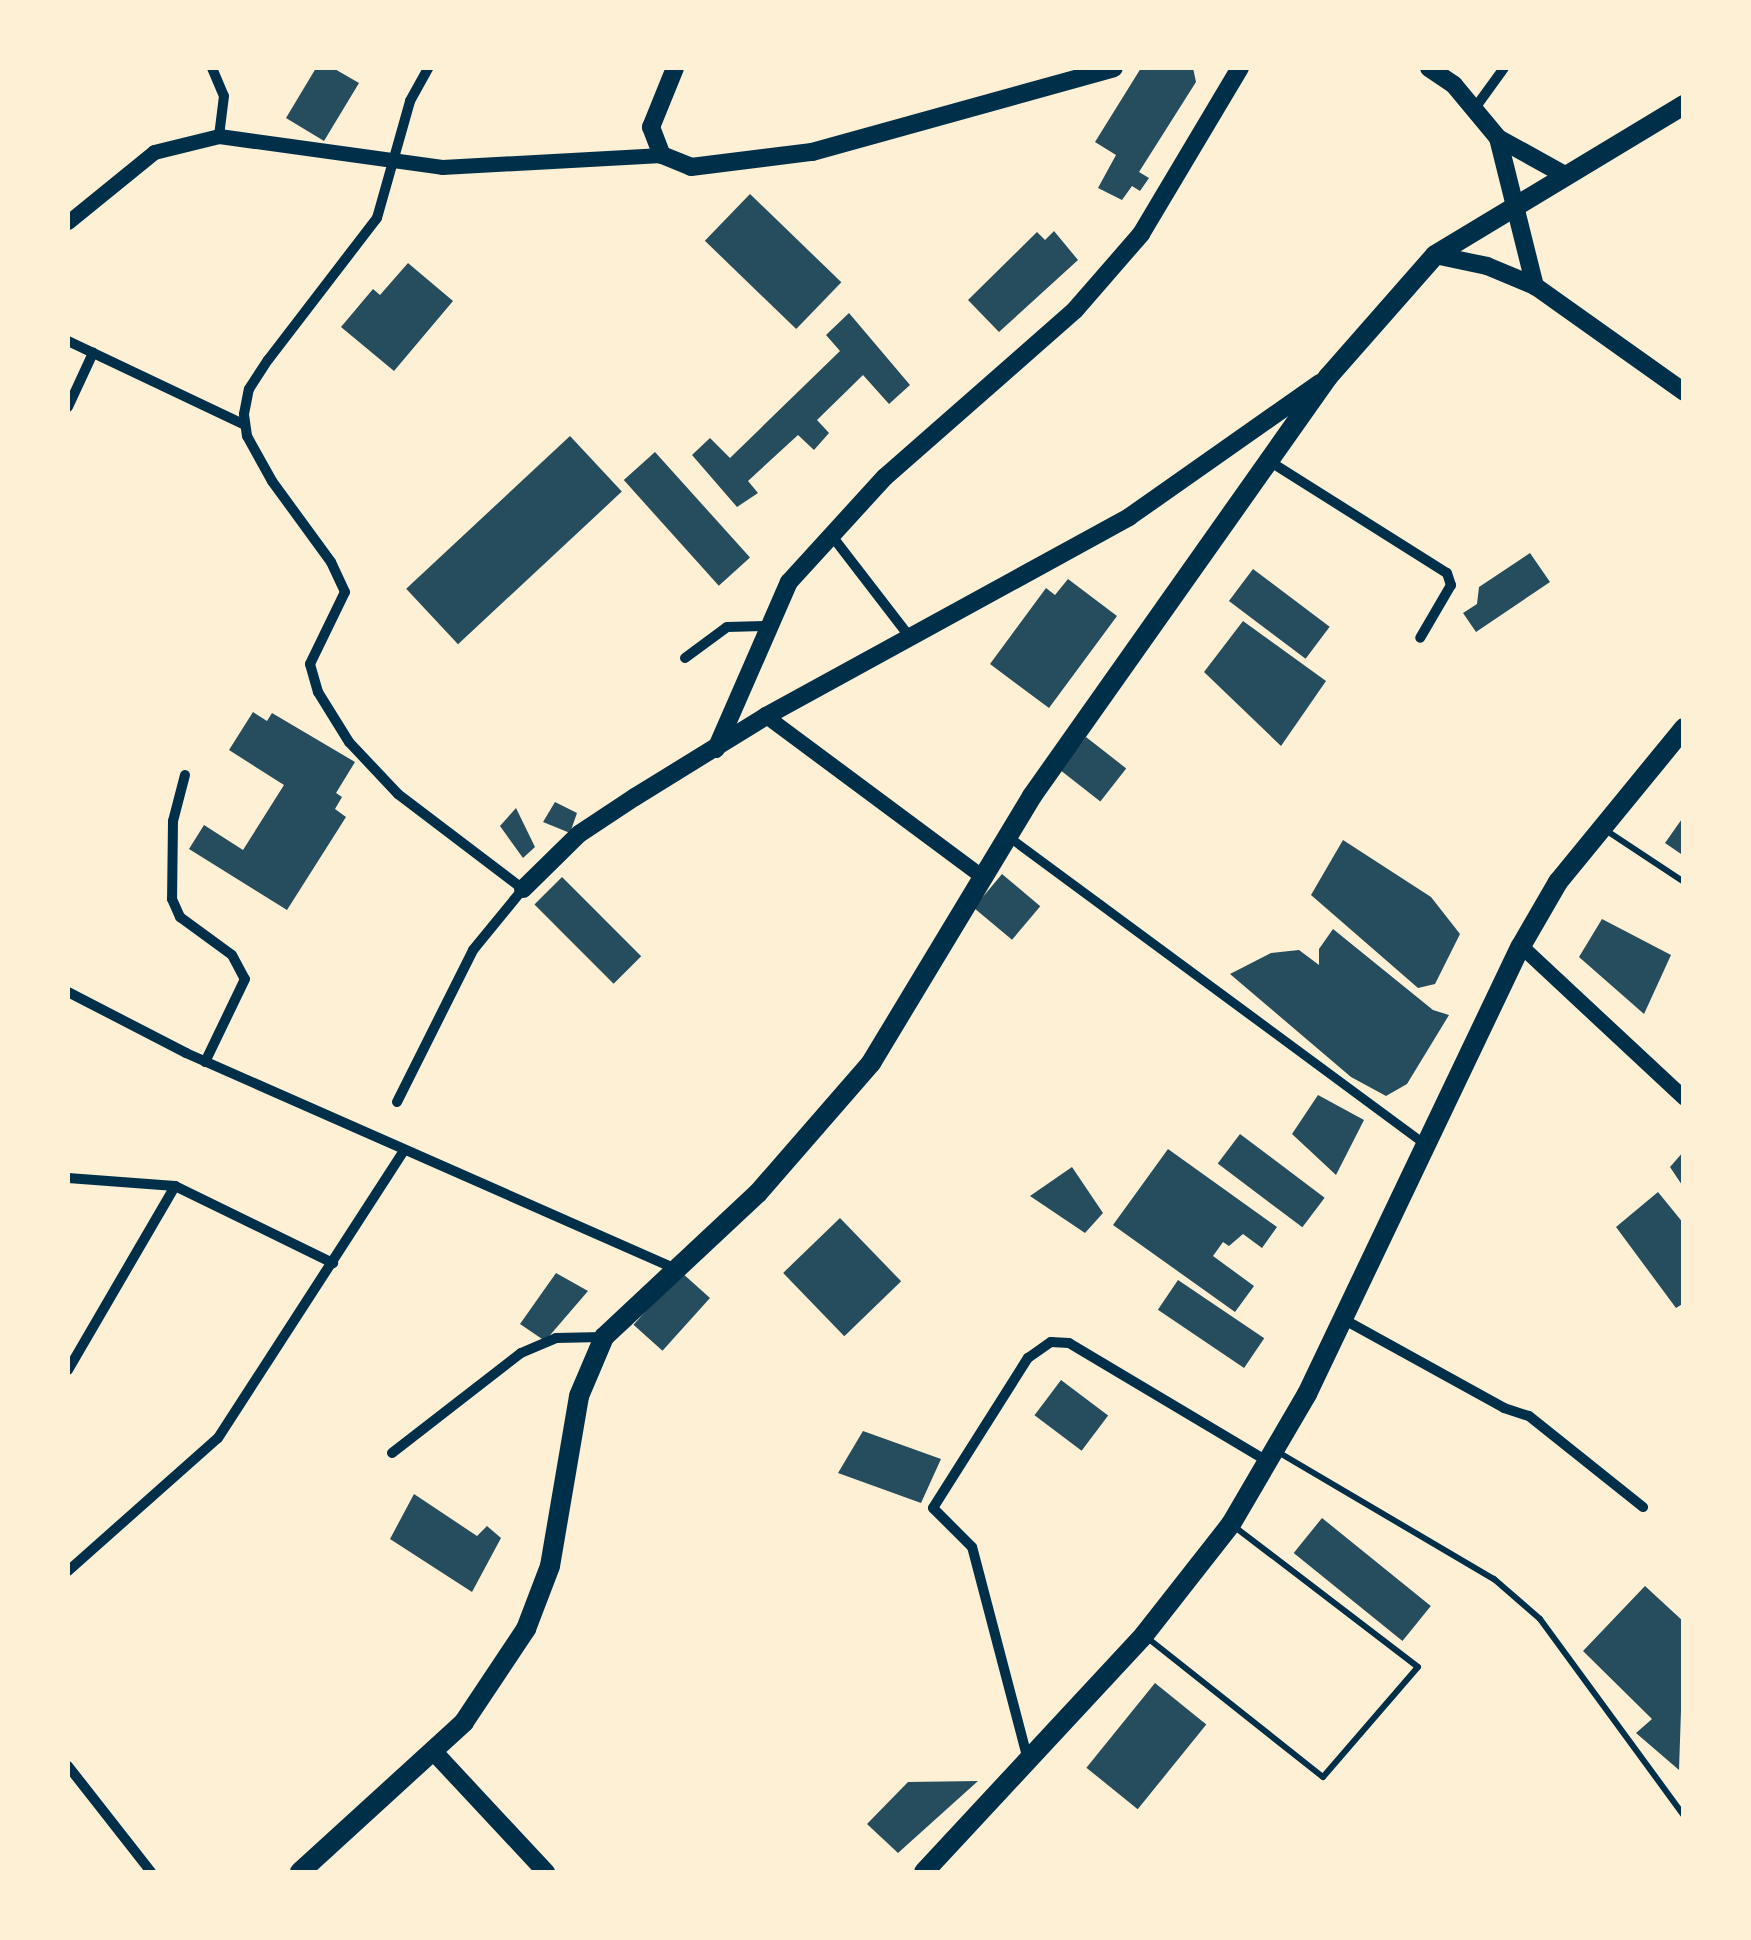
<!DOCTYPE html>
<style>
body{margin:0}
#map{position:relative;width:1751px;height:1940px;overflow:hidden;background:#fdf0d5;font-family:"Titillium Web",sans-serif}
div>[style]{position:absolute}
.building>*{inset:0;background:#264d5e;transform-origin:0 0}
.service>*{height:6px;margin:-3px;padding:0 3px;transform-origin:3px;border-radius:3px;background:#003049}
.pedestrian>*{height:9px;margin:-4.5px;padding:0 4.5px;transform-origin:4.5px;border-radius:4.5px;background:#003049}
.minor>*{height:10px;margin:-5px;padding:0 5px;transform-origin:5px;border-radius:5px;background:#003049}
.tertiary>*{height:15px;margin:-7.5px;padding:0 7.5px;transform-origin:7.5px;border-radius:7.5px;background:#003049}
.secondary>*{height:18px;margin:-9px;padding:0 9px;transform-origin:9px;border-radius:9px;background:#003049}
.trunk>*{height:20px;margin:-10px;padding:0 10px;transform-origin:10px;border-radius:10px;background:#003049}
span{translate:-50% -50%;white-space:nowrap;text-align:center;line-height:1.15;-webkit-text-stroke:8px #fdf0d5;paint-order:stroke}
.frame{position:absolute;inset:0;border:70px solid #fdf0d5;pointer-events:none}
</style>
<div id="map">
<div class="building">
<div style="clip-path:polygon(316px 68px,333px 68px,359px 83px,324px 141px,286px 118px)"></div>
<div style="clip-path:polygon(1141px 68px,1193px 68px,1196px 82px,1139px 172px,1149px 178px,1140px 191px,1132px 186px,1122px 200px,1098px 188px,1116px 155px,1095px 142px)"></div>
<div style="left:750px;top:194px;width:127px;height:65px;rotate:44deg"></div>
<div style="clip-path:polygon(1054px 231px,1078px 260px,999px 332px,968px 300px,1037px 232px,1045px 240px)"></div>
<div style="clip-path:polygon(408px 263px,453px 301px,394px 371px,341px 327px,373px 289px,380px 295px)"></div>
<div style="clip-path:polygon(849px 313px,910px 385px,889px 404px,863px 375px,817px 420px,829px 433px,814px 450px,798px 435px,748px 481px,758px 493px,737px 507px,692px 455px,710px 438px,730px 458px,840px 351px,826px 335px)"></div>
<div style="left:570px;top:436px;width:76px;height:224px;rotate:47deg"></div>
<div style="left:655px;top:452px;width:142px;height:42px;rotate:48deg"></div>
<div style="clip-path:polygon(1530px 553px,1550px 582px,1476px 632px,1463px 613px,1477px 604px,1479px 587px)"></div>
<div style="left:1253px;top:569px;width:96px;height:40px;rotate:37deg"></div>
<div style="clip-path:polygon(1068px 579px,1117px 616px,1049px 708px,990px 664px,1046px 588px,1055px 595px)"></div>
<div style="clip-path:polygon(1243px 621px,1326px 681px,1281px 746px,1204px 672px)"></div>
<div style="clip-path:polygon(253px 712px,267px 721px,272px 713px,355px 762px,336px 793px,342px 797px,335px 809px,346px 817px,287px 910px,189px 849px,204px 825px,243px 850px,284px 785px,229px 750px)"></div>
<div style="left:1086px;top:737px;width:51px;height:42px;rotate:38deg"></div>
<div style="clip-path:polygon(555px 802px,577px 813px,570px 833px,543px 822px)"></div>
<div style="clip-path:polygon(516px 808px,535px 847px,523px 858px,500px 826px)"></div>
<div style="clip-path:polygon(1684px 816px,1684px 856px,1665px 843px)"></div>
<div style="clip-path:polygon(1343px 840px,1431px 897px,1460px 934px,1435px 984px,1418px 988px,1311px 895px)"></div>
<div style="left:1002px;top:874px;width:50px;height:44px;rotate:40deg"></div>
<div style="left:562px;top:877px;width:112px;height:39px;rotate:45deg"></div>
<div style="clip-path:polygon(1602px 919px,1671px 955px,1644px 1014px,1579px 957px)"></div>
<div style="clip-path:polygon(1333px 929px,1433px 1010px,1449px 1015px,1407px 1084px,1386px 1096px,1351px 1077px,1230px 974px,1271px 953px,1299px 950px,1319px 965px,1319px 949px)"></div>
<div style="clip-path:polygon(1318px 1095px,1364px 1120px,1336px 1175px,1292px 1134px)"></div>
<div style="left:1240px;top:1134px;width:106px;height:37px;rotate:37deg"></div>
<div style="clip-path:polygon(1168px 1149px,1277px 1227px,1262px 1248px,1243px 1234px,1229px 1246px,1223px 1242px,1213px 1256px,1254px 1286px,1235px 1312px,1113px 1225px)"></div>
<div style="clip-path:polygon(1684px 1151px,1684px 1188px,1670px 1167px)"></div>
<div style="clip-path:polygon(1072px 1167px,1103px 1213px,1085px 1233px,1030px 1196px)"></div>
<div style="clip-path:polygon(1658px 1192px,1684px 1224px,1684px 1303px,1676px 1308px,1616px 1227px)"></div>
<div style="left:840px;top:1218px;width:88px;height:79px;rotate:46deg"></div>
<div style="left:681px;top:1272px;width:39px;height:71px;rotate:42deg"></div>
<div style="clip-path:polygon(556px 1273px,588px 1291px,545px 1341px,520px 1324px)"></div>
<div style="left:1178px;top:1280px;width:104px;height:36px;rotate:34deg"></div>
<div style="left:1061px;top:1380px;width:59px;height:44px;rotate:37deg"></div>
<div style="clip-path:polygon(863px 1431px,941px 1459px,921px 1503px,838px 1473px)"></div>
<div style="clip-path:polygon(414px 1494px,477px 1536px,487px 1526px,501px 1538px,472px 1592px,390px 1539px)"></div>
<div style="left:1322px;top:1518px;width:140px;height:45px;rotate:39deg"></div>
<div style="clip-path:polygon(1645px 1586px,1684px 1622px,1679px 1770px,1636px 1733px,1652px 1719px,1583px 1651px)"></div>
<div style="left:1155px;top:1683px;width:66px;height:109px;rotate:39deg"></div>
<div style="clip-path:polygon(978px 1781px,898px 1853px,867px 1824px,908px 1782px)"></div>
</div>
<div class="service">
<div style="left:1607px;top:831px;width:92px;rotate:33.5deg"></div>
<div style="left:1278px;top:1452px;width:251px;rotate:30.5deg"></div>
<div style="left:1494px;top:1579px;width:61px;rotate:41deg"></div>
<div style="left:1540px;top:1619px;width:244px;rotate:53.8deg"></div>
<div style="left:1145px;top:1636px;width:227px;rotate:38.4deg"></div>
<div style="left:1323px;top:1777px;width:145px;rotate:-49.2deg"></div>
<div style="left:1418px;top:1667px;width:230px;rotate:-142.6deg"></div>
</div>
<div class="pedestrian">
<div style="left:1009px;top:837px;width:517px;rotate:36.43deg"></div>
</div>
<div class="minor">
<div style="left:212px;top:68px;width:30px;rotate:67deg"></div>
<div style="left:224px;top:96px;width:40px;rotate:97.1deg"></div>
<div style="left:1475px;top:108px;width:49px;rotate:-54.1deg"></div>
<div style="left:68px;top:341px;width:196px;rotate:25.4deg"></div>
<div style="left:68px;top:407px;width:60px;rotate:-65.2deg"></div>
<div style="left:1269px;top:461px;width:210px;rotate:32.2deg"></div>
<div style="left:1447px;top:573px;width:13px;rotate:72deg"></div>
<div style="left:1451px;top:585px;width:61px;rotate:120.3deg"></div>
<div style="left:832px;top:536px;width:126px;rotate:52.4deg"></div>
<div style="left:685px;top:658px;width:52px;rotate:-36.4deg"></div>
<div style="left:727px;top:627px;width:40px;rotate:-1.4deg"></div>
<div style="left:185px;top:775px;width:48px;rotate:104.6deg"></div>
<div style="left:173px;top:821px;width:78px;rotate:90.7deg"></div>
<div style="left:172px;top:899px;width:20px;rotate:66deg"></div>
<div style="left:180px;top:917px;width:64px;rotate:36.2deg"></div>
<div style="left:232px;top:955px;width:27px;rotate:62deg"></div>
<div style="left:245px;top:979px;width:92px;rotate:115.7deg"></div>
<div style="left:68px;top:992px;width:133px;rotate:27.3deg"></div>
<div style="left:186px;top:1053px;width:535px;rotate:23.79deg"></div>
<div style="left:397px;top:1102px;width:170px;rotate:-63.4deg"></div>
<div style="left:473px;top:950px;width:79px;rotate:-50.7deg"></div>
<div style="left:523px;top:889px;width:157px;rotate:-142.8deg"></div>
<div style="left:398px;top:794px;width:71px;rotate:-133.3deg"></div>
<div style="left:349px;top:742px;width:59px;rotate:-121.8deg"></div>
<div style="left:318px;top:692px;width:29px;rotate:-106deg"></div>
<div style="left:310px;top:664px;width:80px;rotate:-64.1deg"></div>
<div style="left:345px;top:592px;width:33px;rotate:-115deg"></div>
<div style="left:331px;top:562px;width:100px;rotate:-126.1deg"></div>
<div style="left:272px;top:481px;width:51px;rotate:-119.1deg"></div>
<div style="left:247px;top:436px;width:22px;rotate:-98deg"></div>
<div style="left:244px;top:414px;width:25px;rotate:-79deg"></div>
<div style="left:249px;top:389px;width:35px;rotate:-57deg"></div>
<div style="left:268px;top:360px;width:179px;rotate:-52.5deg"></div>
<div style="left:377px;top:218px;width:122px;rotate:-74.2deg"></div>
<div style="left:410px;top:101px;width:38px;rotate:-61deg"></div>
<div style="left:68px;top:1178px;width:107px;rotate:4.3deg"></div>
<div style="left:175px;top:1186px;width:176px;rotate:26deg"></div>
<div style="left:1343px;top:1319px;width:184px;rotate:28.9deg"></div>
<div style="left:1504px;top:1408px;width:26px;rotate:18deg"></div>
<div style="left:1529px;top:1416px;width:146px;rotate:38.6deg"></div>
<div style="left:68px;top:1370px;width:213px;rotate:-59.8deg"></div>
<div style="left:392px;top:1453px;width:163px;rotate:-37.8deg"></div>
<div style="left:521px;top:1353px;width:38px;rotate:-23deg"></div>
<div style="left:556px;top:1338px;width:47px;rotate:-1.2deg"></div>
<div style="left:68px;top:1571px;width:200px;rotate:-41.6deg"></div>
<div style="left:218px;top:1438px;width:342px;rotate:-57.1deg"></div>
<div style="left:1028px;top:1760px;width:220px;rotate:-104.7deg"></div>
<div style="left:972px;top:1547px;width:55px;rotate:-135deg"></div>
<div style="left:933px;top:1508px;width:178px;rotate:-57.7deg"></div>
<div style="left:1028px;top:1358px;width:28px;rotate:-35deg"></div>
<div style="left:1051px;top:1342px;width:18px;rotate:3deg"></div>
<div style="left:1069px;top:1343px;width:233px;rotate:30.8deg"></div>
<div style="left:68px;top:1766px;width:135px;rotate:51.9deg"></div>
</div>
<div class="tertiary">
<div style="left:68px;top:222px;width:111px;rotate:-39.1deg"></div>
<div style="left:154px;top:152px;width:67px;rotate:-13.8deg"></div>
<div style="left:219px;top:136px;width:225px;rotate:7.9deg"></div>
<div style="left:442px;top:167px;width:220px;rotate:-3.1deg"></div>
<div style="left:766px;top:716px;width:270px;rotate:36.6deg"></div>
<div style="left:1521px;top:946px;width:223px;rotate:43deg"></div>
</div>
<div class="secondary">
<div style="left:675px;top:68px;width:64px;rotate:112.1deg"></div>
<div style="left:651px;top:127px;width:30px;rotate:69deg"></div>
<div style="left:662px;top:155px;width:31px;rotate:22deg"></div>
<div style="left:691px;top:167px;width:122px;rotate:-7.1deg"></div>
<div style="left:812px;top:152px;width:313px;rotate:-15.5deg"></div>
<div style="left:1429px;top:68px;width:30px;rotate:34deg"></div>
<div style="left:1454px;top:85px;width:69px;rotate:50.3deg"></div>
<div style="left:1498px;top:138px;width:74px;rotate:29deg"></div>
<div style="left:1498px;top:138px;width:153px;rotate:76deg"></div>
<div style="left:1435px;top:255px;width:53px;rotate:11.9deg"></div>
<div style="left:1487px;top:266px;width:52px;rotate:22.6deg"></div>
<div style="left:1535px;top:286px;width:183px;rotate:35.4deg"></div>
<div style="left:716px;top:749px;width:182px;rotate:-66.4deg"></div>
<div style="left:789px;top:582px;width:142px;rotate:-47.6deg"></div>
<div style="left:885px;top:477px;width:253px;rotate:-41.3deg"></div>
<div style="left:1075px;top:310px;width:101px;rotate:-49deg"></div>
<div style="left:1141px;top:234px;width:193px;rotate:-59.2deg"></div>
<div style="left:523px;top:889px;width:78px;rotate:-44.5deg"></div>
<div style="left:579px;top:834px;width:67px;rotate:-33.5deg"></div>
<div style="left:635px;top:797px;width:154px;rotate:-31.7deg"></div>
<div style="left:766px;top:716px;width:414px;rotate:-28.7deg"></div>
<div style="left:1129px;top:517px;width:233px;rotate:-35.1deg"></div>
<div style="left:433px;top:1751px;width:166px;rotate:47deg"></div>
</div>
<div class="trunk">
<div style="left:300px;top:1872px;width:222px;rotate:-42.4deg"></div>
<div style="left:464px;top:1722px;width:112px;rotate:-56.3deg"></div>
<div style="left:526px;top:1629px;width:67px;rotate:-69.1deg"></div>
<div style="left:550px;top:1566px;width:172px;rotate:-80.3deg"></div>
<div style="left:579px;top:1396px;width:64px;rotate:-67deg"></div>
<div style="left:604px;top:1337px;width:211px;rotate:-43.1deg"></div>
<div style="left:758px;top:1193px;width:172px;rotate:-49deg"></div>
<div style="left:871px;top:1063px;width:312px;rotate:-58.9deg"></div>
<div style="left:1032px;top:796px;width:513px;rotate:-54.76deg"></div>
<div style="left:1328px;top:377px;width:162px;rotate:-48.7deg"></div>
<div style="left:1435px;top:255px;width:291px;rotate:-31.1deg"></div>
<div style="left:924px;top:1872px;width:323px;rotate:-47.1deg"></div>
<div style="left:1144px;top:1635px;width:141px;rotate:-51.9deg"></div>
<div style="left:1231px;top:1524px;width:151px;rotate:-59.7deg"></div>
<div style="left:1307px;top:1394px;width:496px;rotate:-64.5deg"></div>
<div style="left:1521px;top:946px;width:74px;rotate:-60deg"></div>
<div style="left:1558px;top:882px;width:199px;rotate:-50.7deg"></div>
</div>
<div class="frame"></div>
</div>
